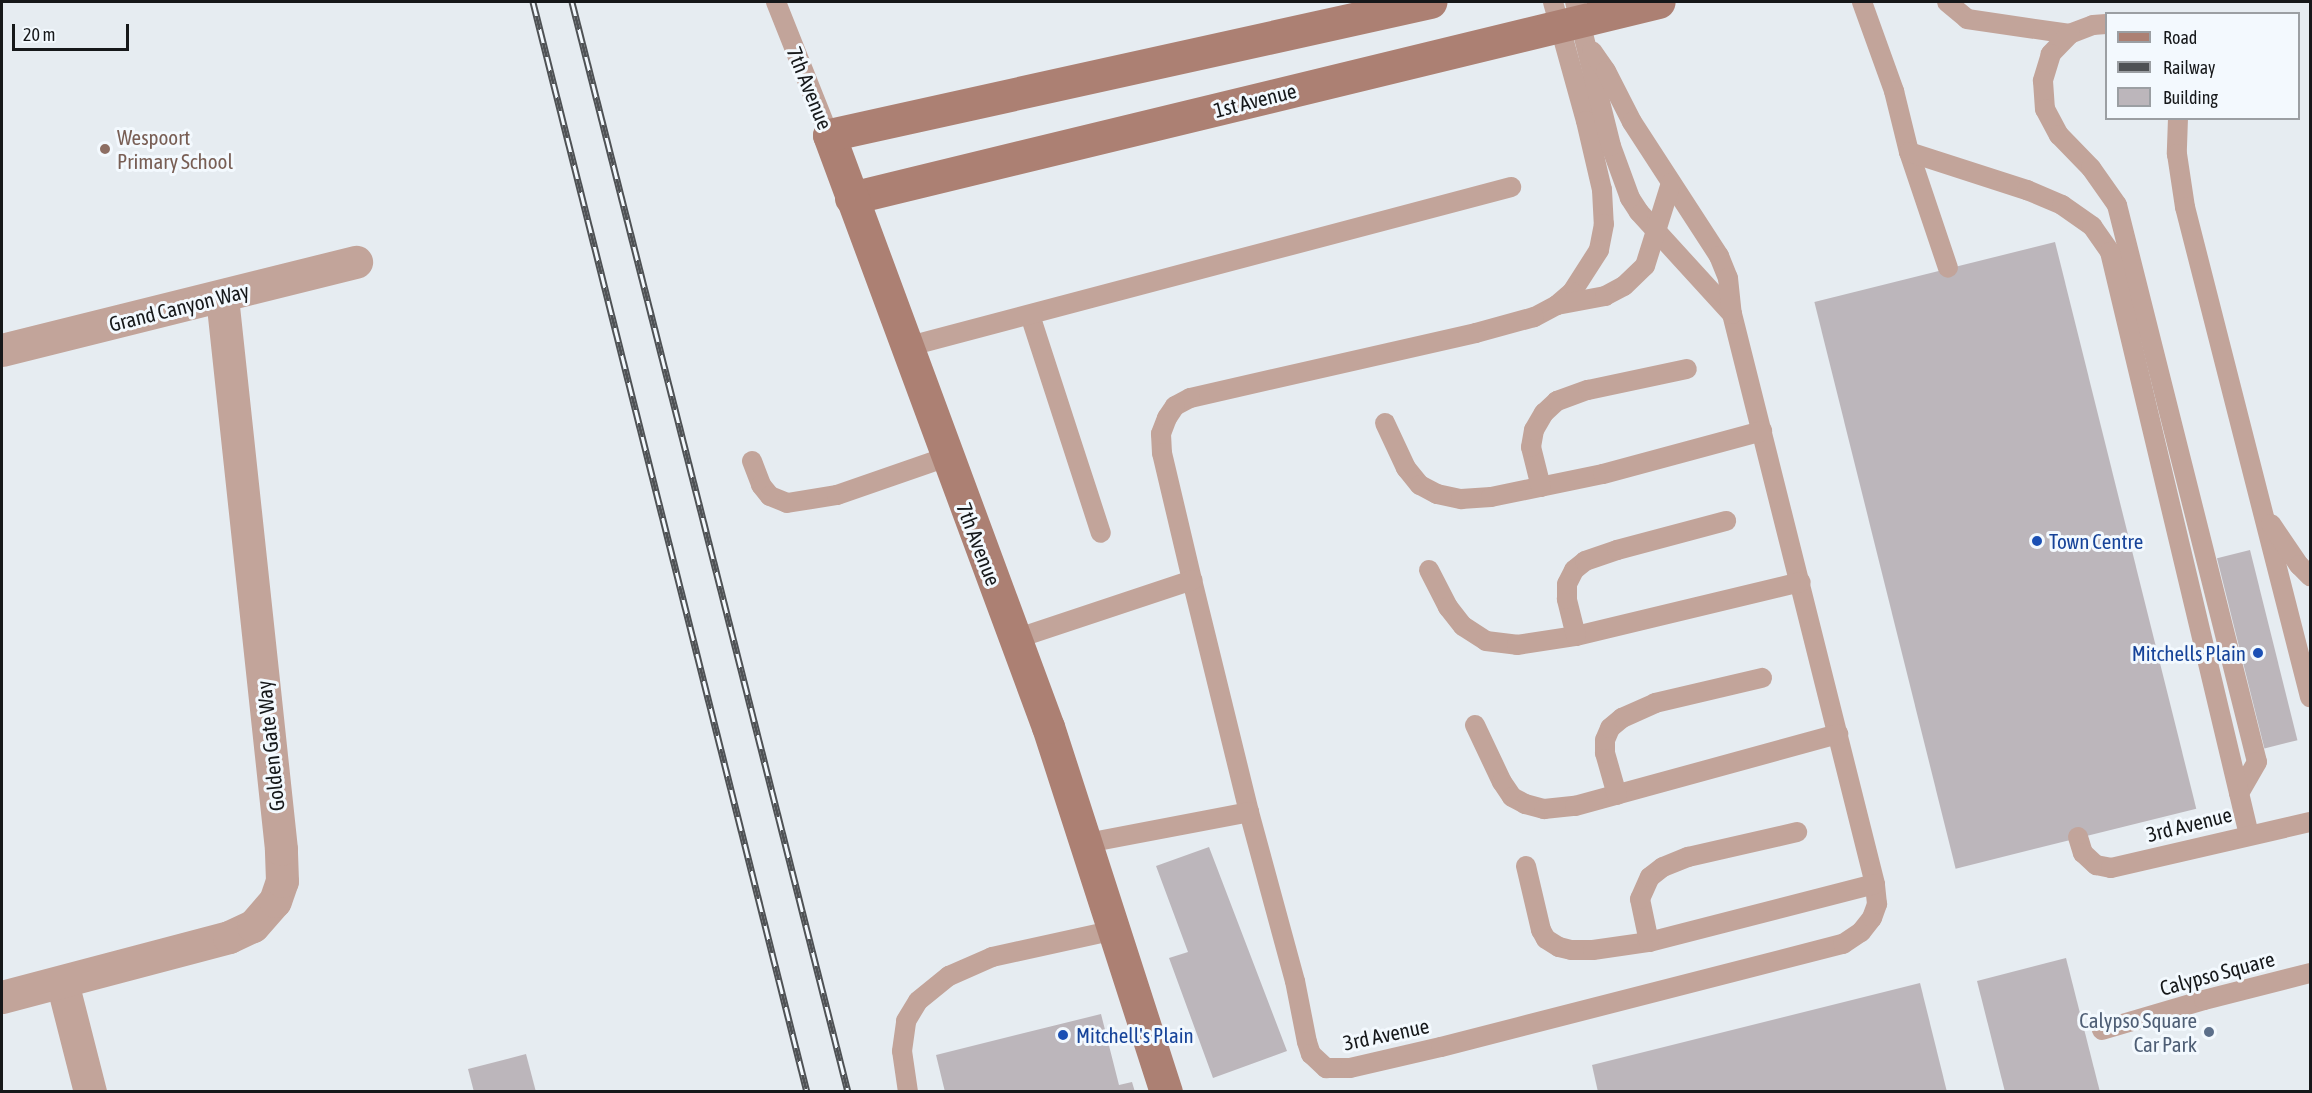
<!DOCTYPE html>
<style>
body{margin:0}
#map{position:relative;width:2312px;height:1093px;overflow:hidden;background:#e6ecf1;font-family:"Asap Condensed",sans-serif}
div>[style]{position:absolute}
.building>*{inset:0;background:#bcb6bb;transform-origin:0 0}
.lane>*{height:20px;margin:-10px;padding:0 10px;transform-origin:10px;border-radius:10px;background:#c2a49a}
.street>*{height:33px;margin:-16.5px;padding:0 16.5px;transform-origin:16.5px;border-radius:16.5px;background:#c2a49a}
.secondary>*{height:33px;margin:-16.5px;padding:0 16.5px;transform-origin:16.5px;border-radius:16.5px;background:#ac8073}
.rail>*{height:7px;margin-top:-3.5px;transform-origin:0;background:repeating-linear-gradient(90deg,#f3f9fe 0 14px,#4f5255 0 28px);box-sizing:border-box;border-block:2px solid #4f5255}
.dots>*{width:16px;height:16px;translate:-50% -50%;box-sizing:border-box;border:3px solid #f3f9fe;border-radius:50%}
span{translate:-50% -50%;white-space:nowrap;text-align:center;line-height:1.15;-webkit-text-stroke:6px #f3f9fe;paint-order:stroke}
.street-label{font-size:21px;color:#16181a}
.education-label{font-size:21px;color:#785e54}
.left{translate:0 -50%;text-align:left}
.transit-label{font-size:21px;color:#164399}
.right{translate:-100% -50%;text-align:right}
.service-label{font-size:21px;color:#4e5e75}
.frame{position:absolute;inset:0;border:3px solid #16181a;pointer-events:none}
.legend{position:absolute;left:2105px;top:12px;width:195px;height:108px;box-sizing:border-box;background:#f3f9fe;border:2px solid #9b9fa3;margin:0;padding:8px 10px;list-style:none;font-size:18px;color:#16181a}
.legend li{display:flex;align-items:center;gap:12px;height:30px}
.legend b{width:30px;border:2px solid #9b9fa3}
.scale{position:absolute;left:12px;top:24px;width:117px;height:27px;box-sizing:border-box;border:3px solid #16181a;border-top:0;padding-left:8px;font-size:18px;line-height:21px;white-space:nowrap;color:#16181a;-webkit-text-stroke:4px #f3f9fe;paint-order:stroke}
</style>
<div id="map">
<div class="building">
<div style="left:2055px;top:242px;width:584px;height:248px;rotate:76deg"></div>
<div style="left:2250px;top:550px;width:196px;height:34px;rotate:76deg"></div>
<div style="clip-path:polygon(1209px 847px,1287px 1051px,1213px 1078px,1169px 958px,1188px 952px,1156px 866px)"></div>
<div style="clip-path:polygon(2066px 958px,2100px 1092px,2005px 1092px,1977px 981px)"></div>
<div style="clip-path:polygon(1920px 983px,1947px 1092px,1598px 1092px,1592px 1065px)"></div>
<div style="clip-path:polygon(1101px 1014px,1119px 1085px,1132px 1082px,1135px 1092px,945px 1092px,936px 1055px)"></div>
<div style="clip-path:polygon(526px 1054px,536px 1092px,474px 1092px,468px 1069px)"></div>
</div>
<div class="lane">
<div style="left:776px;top:2px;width:143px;rotate:68.3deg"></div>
<div style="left:1553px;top:2px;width:123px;rotate:74.5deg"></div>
<div style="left:1586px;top:121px;width:71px;rotate:76.9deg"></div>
<div style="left:1602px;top:190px;width:34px;rotate:87deg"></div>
<div style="left:1604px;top:224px;width:26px;rotate:101deg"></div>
<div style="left:1599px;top:250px;width:50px;rotate:122.7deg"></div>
<div style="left:1572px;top:292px;width:20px;rotate:139deg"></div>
<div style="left:1557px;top:305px;width:26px;rotate:152deg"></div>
<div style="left:1534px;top:317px;width:60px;rotate:164.6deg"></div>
<div style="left:1476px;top:333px;width:293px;rotate:167.2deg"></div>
<div style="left:1190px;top:398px;width:17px;rotate:152deg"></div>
<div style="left:1175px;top:406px;width:14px;rotate:124deg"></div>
<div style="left:1167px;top:418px;width:17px;rotate:111deg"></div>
<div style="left:1161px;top:434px;width:19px;rotate:87deg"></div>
<div style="left:1162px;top:453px;width:130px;rotate:76.7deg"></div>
<div style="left:1192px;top:580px;width:239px;rotate:76.2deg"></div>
<div style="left:1249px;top:812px;width:175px;rotate:74.8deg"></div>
<div style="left:1295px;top:981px;width:62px;rotate:78.9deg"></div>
<div style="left:1307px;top:1042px;width:13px;rotate:72deg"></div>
<div style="left:1311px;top:1054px;width:21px;rotate:43deg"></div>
<div style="left:1326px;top:1068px;width:24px"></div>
<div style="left:1350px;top:1068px;width:93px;rotate:-13deg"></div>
<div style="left:1441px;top:1047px;width:415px;rotate:-14.4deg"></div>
<div style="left:1843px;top:944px;width:22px;rotate:-34deg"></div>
<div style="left:1861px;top:932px;width:18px;rotate:-52deg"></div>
<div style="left:1872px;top:918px;width:15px;rotate:-70deg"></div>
<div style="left:1877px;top:904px;width:20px;rotate:-96deg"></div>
<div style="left:1875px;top:884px;width:588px;rotate:-104.08deg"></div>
<div style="left:1732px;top:314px;width:138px;rotate:-132.4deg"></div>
<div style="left:1639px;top:212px;width:17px;rotate:-123deg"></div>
<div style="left:1630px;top:198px;width:55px;rotate:-110.1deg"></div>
<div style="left:1611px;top:146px;width:148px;rotate:-104deg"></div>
<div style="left:1862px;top:2px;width:95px;rotate:70.2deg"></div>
<div style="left:1894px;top:91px;width:63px;rotate:76.2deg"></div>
<div style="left:1909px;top:152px;width:122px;rotate:71.4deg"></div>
<div style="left:1947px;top:2px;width:26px;rotate:40deg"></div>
<div style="left:1967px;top:19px;width:104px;rotate:8.3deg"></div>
<div style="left:2106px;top:24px;width:13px;rotate:176deg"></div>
<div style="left:2093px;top:25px;width:25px;rotate:159deg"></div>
<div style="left:2070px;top:34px;width:28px;rotate:134deg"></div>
<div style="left:2051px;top:54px;width:28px;rotate:107deg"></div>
<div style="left:2043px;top:81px;width:28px;rotate:86deg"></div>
<div style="left:2045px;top:109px;width:30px;rotate:62deg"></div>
<div style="left:2059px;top:135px;width:46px;rotate:45.9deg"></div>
<div style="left:2091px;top:168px;width:45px;rotate:54.9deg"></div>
<div style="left:2117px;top:205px;width:574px;rotate:75.89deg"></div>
<div style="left:2257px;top:762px;width:36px;rotate:120deg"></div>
<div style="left:1592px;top:51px;width:24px;rotate:55deg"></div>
<div style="left:1606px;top:71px;width:57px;rotate:63deg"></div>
<div style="left:1632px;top:122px;width:160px;rotate:57deg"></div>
<div style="left:1719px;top:256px;width:24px;rotate:68deg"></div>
<div style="left:1728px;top:278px;width:36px;rotate:84deg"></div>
<div style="left:2178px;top:118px;width:36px;rotate:92deg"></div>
<div style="left:2177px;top:154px;width:54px;rotate:81.4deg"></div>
<div style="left:2185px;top:207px;width:506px;rotate:75.69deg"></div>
<div style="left:1909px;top:152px;width:124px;rotate:17.9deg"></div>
<div style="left:2027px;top:190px;width:38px;rotate:23deg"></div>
<div style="left:2062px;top:205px;width:37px;rotate:35deg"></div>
<div style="left:2092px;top:226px;width:32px;rotate:55deg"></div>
<div style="left:2110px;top:252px;width:599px;rotate:76.59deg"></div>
<div style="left:1557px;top:305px;width:49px;rotate:-10.6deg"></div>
<div style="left:1605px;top:296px;width:21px;rotate:-28deg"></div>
<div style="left:1624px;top:286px;width:29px;rotate:-44deg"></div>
<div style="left:1645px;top:266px;width:87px;rotate:-72.6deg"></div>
<div style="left:1030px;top:315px;width:229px;rotate:72deg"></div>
<div style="left:906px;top:347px;width:626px;rotate:-14.81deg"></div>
<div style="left:1385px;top:423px;width:50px;rotate:65deg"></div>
<div style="left:1406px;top:468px;width:22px;rotate:51deg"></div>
<div style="left:1420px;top:485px;width:19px;rotate:28deg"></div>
<div style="left:1437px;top:494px;width:25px;rotate:12deg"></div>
<div style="left:1461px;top:499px;width:30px;rotate:-4deg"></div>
<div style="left:1491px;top:497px;width:114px;rotate:-11.6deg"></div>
<div style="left:1603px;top:474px;width:165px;rotate:-15.1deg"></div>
<div style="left:752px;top:461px;width:26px;rotate:69deg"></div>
<div style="left:761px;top:485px;width:14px;rotate:51deg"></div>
<div style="left:770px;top:496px;width:18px;rotate:22deg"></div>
<div style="left:787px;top:503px;width:51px;rotate:-9.1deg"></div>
<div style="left:837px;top:495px;width:116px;rotate:-19.1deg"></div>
<div style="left:1541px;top:487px;width:41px;rotate:-104deg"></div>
<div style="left:1531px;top:447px;width:17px;rotate:-80deg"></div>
<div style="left:1534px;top:430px;width:20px;rotate:-60deg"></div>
<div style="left:1544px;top:413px;width:18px;rotate:-43deg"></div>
<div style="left:1557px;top:401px;width:33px;rotate:-20deg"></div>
<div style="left:1588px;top:390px;width:101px;rotate:-12deg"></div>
<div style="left:2271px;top:524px;width:50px;rotate:55.7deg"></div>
<div style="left:2299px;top:565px;width:16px;rotate:45deg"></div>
<div style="left:1429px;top:570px;width:42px;rotate:62.8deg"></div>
<div style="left:1448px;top:607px;width:24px;rotate:52deg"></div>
<div style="left:1463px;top:626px;width:27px;rotate:33deg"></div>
<div style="left:1486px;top:641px;width:31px;rotate:7deg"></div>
<div style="left:1517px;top:645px;width:60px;rotate:-8.7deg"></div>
<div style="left:1576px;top:636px;width:231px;rotate:-13.5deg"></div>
<div style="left:1576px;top:636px;width:38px;rotate:-104deg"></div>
<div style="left:1567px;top:599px;width:15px;rotate:-90deg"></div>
<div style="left:1567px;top:584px;width:16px;rotate:-63deg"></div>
<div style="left:1574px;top:570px;width:14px;rotate:-39deg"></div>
<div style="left:1585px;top:561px;width:34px;rotate:-19deg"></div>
<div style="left:1617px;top:550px;width:113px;rotate:-14.9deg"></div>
<div style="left:1015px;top:639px;width:187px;rotate:-18.4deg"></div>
<div style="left:1475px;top:725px;width:63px;rotate:64.7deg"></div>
<div style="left:1502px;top:782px;width:18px;rotate:56deg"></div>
<div style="left:1512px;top:797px;width:15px;rotate:28deg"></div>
<div style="left:1525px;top:804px;width:20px;rotate:15deg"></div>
<div style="left:1544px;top:809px;width:31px;rotate:-6deg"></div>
<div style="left:1575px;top:806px;width:273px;rotate:-15.3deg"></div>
<div style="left:1617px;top:795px;width:44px;rotate:-105.9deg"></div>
<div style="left:1605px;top:753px;width:13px;rotate:-90deg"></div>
<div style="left:1605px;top:740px;width:13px;rotate:-67deg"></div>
<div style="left:1610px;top:728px;width:16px;rotate:-40deg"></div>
<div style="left:1622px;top:718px;width:36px;rotate:-24deg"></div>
<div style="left:1655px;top:703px;width:110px;rotate:-13.2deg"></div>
<div style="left:2078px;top:837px;width:17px;rotate:73deg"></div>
<div style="left:2083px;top:853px;width:18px;rotate:43deg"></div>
<div style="left:2096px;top:865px;width:15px;rotate:11deg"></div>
<div style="left:2111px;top:868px;width:204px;rotate:-13deg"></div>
<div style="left:1087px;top:843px;width:165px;rotate:-10.8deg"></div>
<div style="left:1526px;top:866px;width:66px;rotate:76.8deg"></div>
<div style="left:1541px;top:930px;width:10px;rotate:61deg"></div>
<div style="left:1546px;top:939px;width:15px;rotate:32deg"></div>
<div style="left:1559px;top:947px;width:12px;rotate:14deg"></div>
<div style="left:1571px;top:950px;width:22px"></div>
<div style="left:1593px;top:950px;width:57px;rotate:-8.1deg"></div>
<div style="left:1649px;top:942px;width:233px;rotate:-14.4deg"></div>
<div style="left:1649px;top:942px;width:44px;rotate:-101.8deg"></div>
<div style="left:1640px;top:899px;width:24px;rotate:-66deg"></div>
<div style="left:1650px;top:877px;width:16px;rotate:-38deg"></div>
<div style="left:1663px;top:867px;width:27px;rotate:-22deg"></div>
<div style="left:1688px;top:857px;width:112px;rotate:-12.9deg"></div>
<div style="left:2102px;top:1030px;width:106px;rotate:-16.4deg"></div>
<div style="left:2204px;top:1000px;width:109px;rotate:-14.3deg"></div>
<div style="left:908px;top:1092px;width:41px;rotate:-98.3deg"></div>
<div style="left:902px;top:1051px;width:30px;rotate:-82deg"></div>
<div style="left:906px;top:1021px;width:23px;rotate:-59deg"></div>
<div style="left:918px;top:1001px;width:40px;rotate:-39deg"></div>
<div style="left:949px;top:976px;width:47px;rotate:-23.8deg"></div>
<div style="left:992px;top:957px;width:126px;rotate:-12.4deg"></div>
</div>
<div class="street">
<div style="left:2px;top:350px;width:365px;rotate:-14deg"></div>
<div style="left:62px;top:982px;width:114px;rotate:75.7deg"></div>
<div style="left:2px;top:997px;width:235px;rotate:-14.8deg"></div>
<div style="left:229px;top:937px;width:26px;rotate:-25deg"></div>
<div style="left:253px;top:926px;width:33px;rotate:-49deg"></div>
<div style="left:275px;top:901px;width:21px;rotate:-71deg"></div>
<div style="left:282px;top:881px;width:32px;rotate:-92deg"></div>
<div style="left:281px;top:849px;width:555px;rotate:-96.1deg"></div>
</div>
<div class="secondary">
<div style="left:851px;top:198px;width:831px;rotate:-13.64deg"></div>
<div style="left:1166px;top:1092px;width:384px;rotate:-107.9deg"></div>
<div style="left:1048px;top:727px;width:631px;rotate:-110.3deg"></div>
<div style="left:829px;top:135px;width:616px;rotate:-12.48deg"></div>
</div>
<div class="rail">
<div style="left:533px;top:2px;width:1124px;rotate:75.89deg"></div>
<div style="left:572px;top:2px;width:1124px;rotate:75.79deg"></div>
</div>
<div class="dots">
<div style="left:105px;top:149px;background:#8d6e63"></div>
<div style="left:2037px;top:541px;background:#1a4fb4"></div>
<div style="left:2258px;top:653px;background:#1a4fb4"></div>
<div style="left:2209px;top:1032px;background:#5c6f8a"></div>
<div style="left:1063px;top:1035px;background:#1a4fb4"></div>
</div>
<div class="street-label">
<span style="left:810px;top:88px;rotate:68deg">7th Avenue</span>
<span style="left:1255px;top:100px;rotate:-14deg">1st Avenue</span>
<span style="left:179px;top:307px;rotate:-14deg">Grand Canyon Way</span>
<span style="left:979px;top:544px;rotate:69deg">7th Avenue</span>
<span style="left:270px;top:746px;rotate:-96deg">Golden Gate Way</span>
<span style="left:2189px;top:824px;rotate:-14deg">3rd Avenue</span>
<span style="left:2217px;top:973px;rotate:-15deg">Calypso Square</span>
<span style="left:1386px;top:1034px;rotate:-12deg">3rd Avenue</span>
</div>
<div class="education-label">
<span class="left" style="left:117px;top:149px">Wespoort<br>Primary School</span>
</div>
<div class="transit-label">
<span class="left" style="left:2049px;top:541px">Town Centre</span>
<span class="right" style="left:2246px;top:653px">Mitchells Plain</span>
<span class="left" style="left:1076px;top:1035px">Mitchell's Plain</span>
</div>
<div class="service-label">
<span class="right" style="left:2197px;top:1032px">Calypso Square<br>Car Park</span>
</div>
<div class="frame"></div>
<ul class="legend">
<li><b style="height:8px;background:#ac8073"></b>Road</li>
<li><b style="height:8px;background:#4f5255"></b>Railway</li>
<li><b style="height:16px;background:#bcb6bb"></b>Building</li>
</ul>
<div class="scale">20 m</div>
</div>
